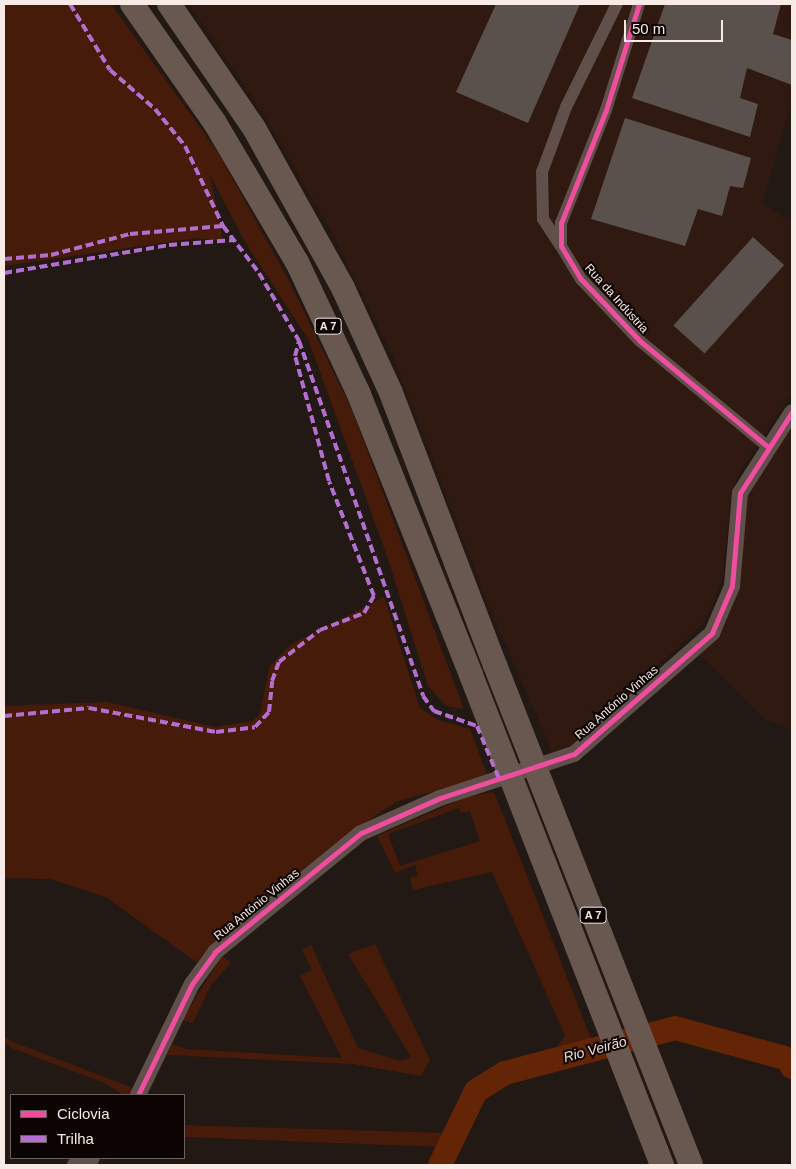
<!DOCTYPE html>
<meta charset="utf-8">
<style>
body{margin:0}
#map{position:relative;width:796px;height:1169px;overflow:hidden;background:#221814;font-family:Helvetica,sans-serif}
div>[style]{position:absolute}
.built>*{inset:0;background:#301911}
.green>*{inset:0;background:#471b0a}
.river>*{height:24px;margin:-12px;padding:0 12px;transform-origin:12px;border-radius:12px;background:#642406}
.building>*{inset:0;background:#5a514d;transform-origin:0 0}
.minor>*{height:12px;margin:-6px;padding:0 6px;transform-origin:6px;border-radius:6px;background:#604f4a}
.tertiary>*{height:16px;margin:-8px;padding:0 8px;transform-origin:8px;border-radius:8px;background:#604f4a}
.motorway>*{height:24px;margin:-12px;padding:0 12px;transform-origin:12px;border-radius:12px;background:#695850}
.motorway-bridge>*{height:24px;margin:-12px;padding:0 12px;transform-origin:12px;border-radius:12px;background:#695850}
.quiet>*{height:4px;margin-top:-2px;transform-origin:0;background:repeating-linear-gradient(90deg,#b36fd0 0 8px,transparent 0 12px)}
.cycleway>*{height:5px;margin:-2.5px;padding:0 2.5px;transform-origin:2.5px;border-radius:2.5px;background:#ef4d9e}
span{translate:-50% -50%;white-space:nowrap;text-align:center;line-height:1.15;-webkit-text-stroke:4px #0b0403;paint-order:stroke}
.shield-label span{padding:1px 4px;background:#0b0403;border:1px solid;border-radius:4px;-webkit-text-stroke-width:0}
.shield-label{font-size:11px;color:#f8eae4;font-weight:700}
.street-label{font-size:12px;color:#f8eae4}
.water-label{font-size:14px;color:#f0dad2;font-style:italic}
.frame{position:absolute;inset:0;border:5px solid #f8eae4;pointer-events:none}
.legend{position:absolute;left:10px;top:1094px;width:175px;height:65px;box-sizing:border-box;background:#0b0403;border:1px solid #6a605d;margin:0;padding:6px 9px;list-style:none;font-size:15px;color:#f8eae4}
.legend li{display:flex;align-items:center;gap:10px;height:25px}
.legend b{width:25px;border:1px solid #6a605d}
.scale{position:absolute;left:624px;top:20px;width:99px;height:22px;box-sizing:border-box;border:2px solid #f8eae4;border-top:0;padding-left:6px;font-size:15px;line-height:18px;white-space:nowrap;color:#f8eae4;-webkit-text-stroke:4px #0b0403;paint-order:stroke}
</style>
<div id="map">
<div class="built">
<div style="clip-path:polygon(189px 4px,792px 4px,792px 102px,762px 204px,792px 222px,792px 393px,738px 475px,731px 498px,721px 585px,704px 623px,556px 761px,488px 604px,394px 359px,331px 232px,265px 117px)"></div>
<div style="clip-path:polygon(792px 419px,792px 730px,765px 719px,699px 655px,711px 641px,747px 493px)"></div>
</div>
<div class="green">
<div style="clip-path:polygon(4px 4px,111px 4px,217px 151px,288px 279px,352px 410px,464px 709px,446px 706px,428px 686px,387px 556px,308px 339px,245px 242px,210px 175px,223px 241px,197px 238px,4px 266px)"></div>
<div style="clip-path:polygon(384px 597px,420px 708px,438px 720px,470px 729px,488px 777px,398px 801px,348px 833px,233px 925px,196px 962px,106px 897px,50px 879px,4px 878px,4px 706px,107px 702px,215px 727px,252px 721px,260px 714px,269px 667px,290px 645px)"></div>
<div style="clip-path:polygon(evenodd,494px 792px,600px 1061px,512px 1076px,481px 1098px,448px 1165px,430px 1165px,439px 1147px,184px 1137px,184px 1125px,447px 1133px,472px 1087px,506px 1067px,553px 1054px,565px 1035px,492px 872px,413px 890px,410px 878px,418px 876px,415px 865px,395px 873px,377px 836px,466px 797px,494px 792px,459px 808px,461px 813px,470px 811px,480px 841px,400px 866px,388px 834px,459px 808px)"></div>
<div style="clip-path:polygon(375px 944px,430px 1060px,421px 1076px,353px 1064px,167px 1055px,172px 1044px,186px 1049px,342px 1058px,300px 976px,312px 970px,302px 950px,311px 945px,358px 1048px,400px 1061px,411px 1057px,348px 954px)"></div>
<div style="clip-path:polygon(222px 956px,231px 963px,211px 985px,193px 1023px,182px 1020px)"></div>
<div style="clip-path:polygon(4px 1036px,13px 1042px,133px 1088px,130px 1095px,123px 1095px,105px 1083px,14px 1049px,4px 1043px)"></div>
</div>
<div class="river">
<div style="left:440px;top:1165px;width:82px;rotate:-64.1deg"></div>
<div style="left:476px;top:1091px;width:34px;rotate:-32deg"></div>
<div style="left:505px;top:1073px;width:176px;rotate:-14.8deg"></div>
<div style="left:675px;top:1028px;width:117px;rotate:15.3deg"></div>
<div style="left:788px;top:1059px;width:9px;rotate:63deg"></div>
</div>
<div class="building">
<div style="clip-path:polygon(496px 4px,580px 4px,528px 123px,456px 92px)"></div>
<div style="clip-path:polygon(665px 4px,781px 4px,773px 34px,792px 40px,792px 85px,747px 68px,740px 98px,758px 104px,750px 137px,632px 98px)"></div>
<div style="clip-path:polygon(625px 118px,751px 158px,743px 188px,730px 186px,722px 216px,698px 209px,685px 246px,591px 219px)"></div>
<div style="left:753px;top:237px;width:42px;height:119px;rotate:42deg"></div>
</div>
<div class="minor">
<div style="left:639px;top:4px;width:111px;rotate:107.3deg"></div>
<div style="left:606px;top:110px;width:122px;rotate:111.7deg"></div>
<div style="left:561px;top:223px;width:23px;rotate:90deg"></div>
<div style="left:561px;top:246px;width:39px;rotate:59deg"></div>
<div style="left:581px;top:279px;width:86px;rotate:46.4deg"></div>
<div style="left:640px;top:341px;width:166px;rotate:39.6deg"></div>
<div style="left:560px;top:245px;width:31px;rotate:-123deg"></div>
<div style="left:543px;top:219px;width:47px;rotate:-91.2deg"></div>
<div style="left:542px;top:172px;width:69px;rotate:-69.7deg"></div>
<div style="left:566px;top:107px;width:115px;rotate:-63.7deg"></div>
</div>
<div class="tertiary">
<div style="left:138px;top:1095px;width:123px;rotate:-64.1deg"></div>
<div style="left:192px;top:984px;width:39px;rotate:-54deg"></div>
<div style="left:215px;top:952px;width:188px;rotate:-39.2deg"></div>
<div style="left:361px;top:833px;width:86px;rotate:-23.9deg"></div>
<div style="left:440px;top:798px;width:141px;rotate:-18.2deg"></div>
<div style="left:574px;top:754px;width:184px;rotate:-41.2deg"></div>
<div style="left:712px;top:633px;width:51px;rotate:-66.9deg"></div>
<div style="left:732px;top:586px;width:93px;rotate:-85.1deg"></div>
<div style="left:740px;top:493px;width:96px;rotate:-57.3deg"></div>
<div style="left:75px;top:1165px;width:18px;rotate:-22deg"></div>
</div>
<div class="motorway">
<div style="left:132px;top:4px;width:145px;rotate:55.1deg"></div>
<div style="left:215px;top:123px;width:161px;rotate:59.5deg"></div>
<div style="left:297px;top:262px;width:144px;rotate:64.9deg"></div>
<div style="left:358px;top:392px;width:305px;rotate:68.2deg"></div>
<div style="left:169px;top:4px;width:150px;rotate:55.6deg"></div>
<div style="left:254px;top:128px;width:183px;rotate:60.9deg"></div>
<div style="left:343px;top:288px;width:115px;rotate:65.4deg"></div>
<div style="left:391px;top:393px;width:291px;rotate:69.1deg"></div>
</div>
<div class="motorway-bridge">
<div style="left:495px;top:665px;width:537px;rotate:68.59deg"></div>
<div style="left:471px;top:675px;width:526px;rotate:68.7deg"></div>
</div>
<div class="quiet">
<div style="left:70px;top:4px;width:77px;rotate:58.8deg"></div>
<div style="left:110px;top:70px;width:60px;rotate:40.9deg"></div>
<div style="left:155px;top:109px;width:48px;rotate:51deg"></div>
<div style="left:185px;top:146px;width:89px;rotate:64.6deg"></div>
<div style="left:223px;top:226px;width:59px;rotate:52.5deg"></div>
<div style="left:259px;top:273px;width:79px;rotate:59.5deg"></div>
<div style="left:299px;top:341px;width:376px;rotate:70.7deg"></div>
<div style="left:423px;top:696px;width:19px;rotate:54deg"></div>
<div style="left:434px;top:711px;width:46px;rotate:19.2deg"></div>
<div style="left:477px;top:726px;width:60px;rotate:67.3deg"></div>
<div style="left:4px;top:259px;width:47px;rotate:-4.9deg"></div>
<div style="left:51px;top:255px;width:82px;rotate:-14.9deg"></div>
<div style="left:130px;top:234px;width:93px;rotate:-4.9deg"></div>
<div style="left:4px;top:273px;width:167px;rotate:-9.6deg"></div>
<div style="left:169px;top:245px;width:65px;rotate:-4.4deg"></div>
<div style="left:4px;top:716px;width:85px;rotate:-5.4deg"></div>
<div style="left:89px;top:708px;width:129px;rotate:10.7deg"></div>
<div style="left:216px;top:732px;width:39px;rotate:-7deg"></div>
<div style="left:255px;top:727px;width:21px;rotate:-47deg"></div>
<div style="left:269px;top:712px;width:31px;rotate:-84deg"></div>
<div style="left:272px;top:681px;width:20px;rotate:-70deg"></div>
<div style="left:279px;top:662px;width:52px;rotate:-38deg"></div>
<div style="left:320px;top:630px;width:47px;rotate:-21.1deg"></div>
<div style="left:364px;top:613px;width:20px;rotate:-60deg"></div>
<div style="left:374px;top:596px;width:123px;rotate:-111.4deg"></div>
<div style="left:329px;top:481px;width:130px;rotate:-105.2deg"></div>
<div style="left:295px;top:356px;width:16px;rotate:-75deg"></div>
</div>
<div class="cycleway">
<div style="left:639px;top:4px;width:111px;rotate:107.3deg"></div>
<div style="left:606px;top:110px;width:122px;rotate:111.7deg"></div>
<div style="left:561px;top:223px;width:23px;rotate:90deg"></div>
<div style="left:561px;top:246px;width:39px;rotate:59deg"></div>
<div style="left:581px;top:279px;width:86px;rotate:46.4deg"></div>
<div style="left:640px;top:341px;width:166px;rotate:39.6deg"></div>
<div style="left:138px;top:1095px;width:123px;rotate:-64.1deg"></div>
<div style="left:192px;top:984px;width:39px;rotate:-54deg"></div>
<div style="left:215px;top:952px;width:188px;rotate:-39.2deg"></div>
<div style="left:361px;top:833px;width:86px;rotate:-23.9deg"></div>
<div style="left:440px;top:798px;width:141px;rotate:-18.2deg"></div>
<div style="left:574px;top:754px;width:184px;rotate:-41.2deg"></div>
<div style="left:712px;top:633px;width:51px;rotate:-66.9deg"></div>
<div style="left:732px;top:586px;width:93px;rotate:-85.1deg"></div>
<div style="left:740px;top:493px;width:96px;rotate:-57.3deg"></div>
</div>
<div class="shield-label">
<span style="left:328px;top:326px">A 7</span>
<span style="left:593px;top:915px">A 7</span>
</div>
<div class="street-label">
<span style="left:616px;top:299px;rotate:48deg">Rua da Indústria</span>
<span style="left:617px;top:703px;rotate:-41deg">Rua António Vinhas</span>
<span style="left:257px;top:905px;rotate:-39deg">Rua António Vinhas</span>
</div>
<div class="water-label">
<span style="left:595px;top:1049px;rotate:-15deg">Rio Veirão</span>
</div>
<div class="frame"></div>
<ul class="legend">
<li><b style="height:6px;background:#ef4d9e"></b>Ciclovia</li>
<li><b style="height:6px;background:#b36fd0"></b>Trilha</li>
</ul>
<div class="scale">50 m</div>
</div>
